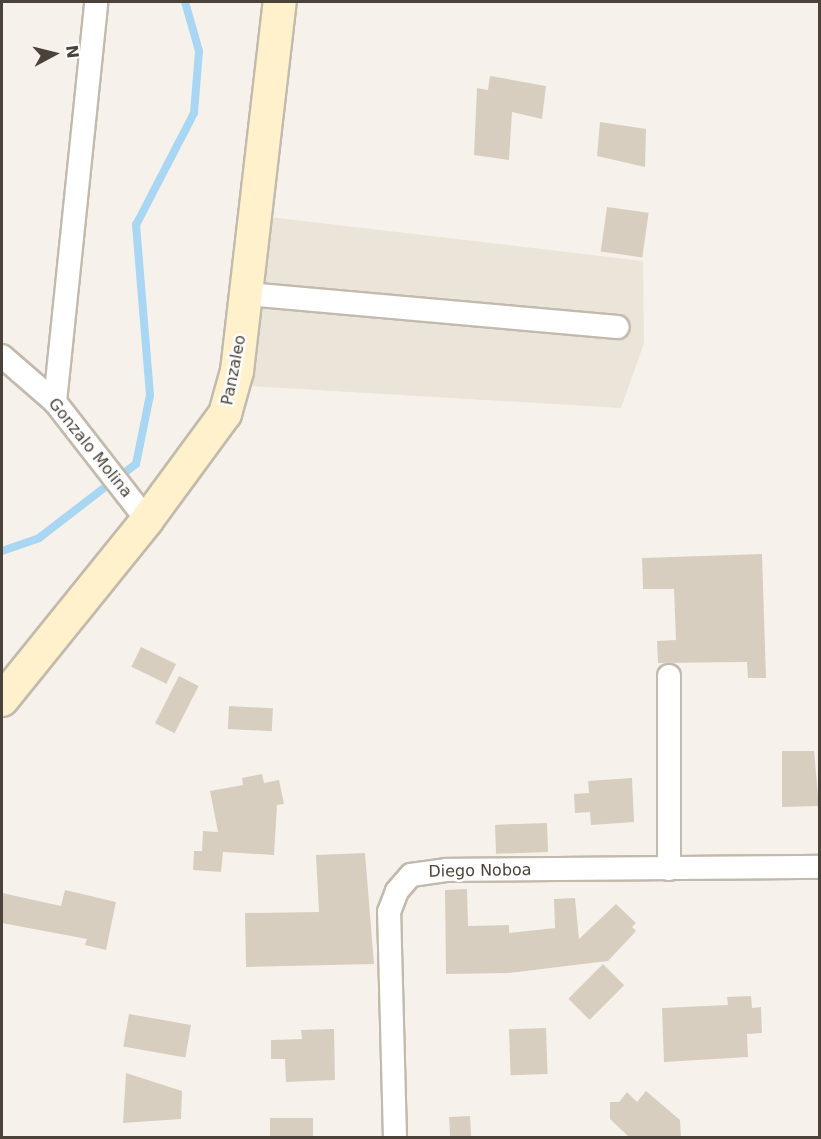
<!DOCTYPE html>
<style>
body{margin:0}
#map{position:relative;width:821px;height:1139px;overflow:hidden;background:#f6f2eb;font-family:"DejaVu Sans",sans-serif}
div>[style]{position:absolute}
.residential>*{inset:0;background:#eae4d9}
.stream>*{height:8px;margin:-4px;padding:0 4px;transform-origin:4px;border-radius:4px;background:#a8d6f3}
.building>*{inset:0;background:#d8cec0;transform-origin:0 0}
.roads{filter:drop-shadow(2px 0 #c2baad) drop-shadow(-2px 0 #c2baad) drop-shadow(0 2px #c2baad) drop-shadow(0 -2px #c2baad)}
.street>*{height:22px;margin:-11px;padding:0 11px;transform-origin:11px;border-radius:11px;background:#fff}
.secondary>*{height:32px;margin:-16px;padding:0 16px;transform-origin:16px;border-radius:16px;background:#fff1cc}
span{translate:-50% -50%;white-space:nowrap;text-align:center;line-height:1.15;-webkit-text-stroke:5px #fff;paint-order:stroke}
.street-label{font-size:16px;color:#4b4339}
.frame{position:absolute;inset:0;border:3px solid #4b4339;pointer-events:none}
.north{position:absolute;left:24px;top:24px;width:60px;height:60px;-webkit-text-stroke:4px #fff;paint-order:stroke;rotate:83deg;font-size:16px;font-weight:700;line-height:24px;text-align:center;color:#4b4339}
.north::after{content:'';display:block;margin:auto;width:21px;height:27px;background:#4b4339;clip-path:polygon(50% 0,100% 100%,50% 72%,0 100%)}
</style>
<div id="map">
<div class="residential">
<div style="clip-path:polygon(269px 217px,643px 261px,644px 343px,621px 408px,250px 386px)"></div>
</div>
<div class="stream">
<div style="left:120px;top:476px;width:20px;rotate:-37deg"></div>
<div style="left:136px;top:464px;width:70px;rotate:-78.5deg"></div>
<div style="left:150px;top:395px;width:171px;rotate:-94.7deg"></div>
<div style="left:136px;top:225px;width:126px;rotate:-62.6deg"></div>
<div style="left:194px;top:113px;width:62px;rotate:-85.4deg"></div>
<div style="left:199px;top:51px;width:51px;rotate:-105.9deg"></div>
<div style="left:2px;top:551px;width:39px;rotate:-19deg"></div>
<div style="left:39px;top:538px;width:88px;rotate:-37.6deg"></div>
</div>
<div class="building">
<div style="clip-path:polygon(490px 76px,546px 86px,542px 119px,512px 112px,509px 160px,474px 155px,477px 88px,488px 90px)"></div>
<div style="clip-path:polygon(600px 122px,646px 129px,645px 167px,597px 156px)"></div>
<div style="left:607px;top:207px;width:42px;height:45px;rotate:8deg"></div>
<div style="clip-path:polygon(762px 554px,766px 678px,748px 678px,747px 662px,658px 663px,657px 641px,676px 640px,674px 589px,643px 589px,642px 558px)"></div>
<div style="left:141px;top:647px;width:39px;height:22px;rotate:26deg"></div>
<div style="left:179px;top:676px;width:22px;height:53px;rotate:27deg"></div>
<div style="left:229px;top:706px;width:44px;height:23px;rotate:3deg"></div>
<div style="clip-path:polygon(782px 751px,814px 751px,819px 806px,782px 807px)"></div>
<div style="clip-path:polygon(262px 774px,264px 783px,279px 780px,284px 804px,277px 805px,274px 855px,223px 852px,221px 872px,193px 870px,194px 851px,202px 851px,203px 831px,218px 832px,210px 791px,243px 785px,242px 778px)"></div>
<div style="clip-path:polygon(632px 778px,634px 822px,591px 825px,590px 812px,575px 813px,574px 794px,589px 793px,588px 781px)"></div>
<div style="left:547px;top:823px;width:29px;height:52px;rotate:88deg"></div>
<div style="clip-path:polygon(365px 853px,374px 964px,246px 967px,245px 913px,319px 912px,316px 855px)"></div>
<div style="clip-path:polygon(467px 889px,468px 926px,509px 925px,509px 933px,555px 928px,554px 899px,575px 898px,579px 939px,616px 904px,636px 923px,632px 927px,636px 931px,608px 961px,509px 973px,446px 974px,445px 890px)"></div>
<div style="clip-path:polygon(65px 890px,116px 902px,106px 950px,85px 945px,87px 939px,2px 923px,2px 893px,61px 906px)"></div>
<div style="left:603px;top:964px;width:30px;height:49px;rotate:45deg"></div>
<div style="clip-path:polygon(751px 996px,752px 1008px,761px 1007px,762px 1033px,747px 1034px,748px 1057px,664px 1062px,662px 1008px,728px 1005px,727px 997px)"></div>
<div style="left:129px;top:1014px;width:63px;height:33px;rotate:10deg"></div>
<div style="left:546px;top:1028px;width:46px;height:37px;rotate:88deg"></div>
<div style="clip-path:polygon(334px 1029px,335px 1080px,286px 1082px,285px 1059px,271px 1059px,271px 1040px,302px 1039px,301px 1030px)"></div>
<div style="clip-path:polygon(126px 1073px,182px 1091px,181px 1119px,123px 1123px)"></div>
<div style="clip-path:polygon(646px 1091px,680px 1120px,681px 1137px,629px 1137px,610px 1119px,610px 1102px,619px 1102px,627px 1092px,637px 1102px)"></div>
<div style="left:470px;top:1116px;width:21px;height:21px;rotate:87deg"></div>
<div style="left:313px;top:1118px;width:19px;height:43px;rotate:90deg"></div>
</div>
<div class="roads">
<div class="street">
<div style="left:247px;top:294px;width:372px;rotate:5.1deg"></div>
<div style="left:2px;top:356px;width:70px;rotate:41deg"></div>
<div style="left:55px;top:402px;width:150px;rotate:52.1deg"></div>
<div style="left:55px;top:402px;width:402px;rotate:-84.1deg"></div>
<div style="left:669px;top:869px;width:193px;rotate:-90deg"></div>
<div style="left:395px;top:1138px;width:226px;rotate:-91.5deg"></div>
<div style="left:389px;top:912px;width:22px;rotate:-69deg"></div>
<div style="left:397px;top:891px;width:21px;rotate:-49deg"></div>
<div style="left:411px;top:875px;width:35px;rotate:-8deg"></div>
<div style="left:446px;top:870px;width:374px;rotate:-0.5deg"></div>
</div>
<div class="secondary">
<div style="left:2px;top:700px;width:231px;rotate:-51.1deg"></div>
<div style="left:147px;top:520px;width:132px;rotate:-53.7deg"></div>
<div style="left:225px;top:414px;width:45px;rotate:-74.4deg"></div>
<div style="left:237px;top:371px;width:371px;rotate:-83.4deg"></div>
</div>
</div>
<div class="street-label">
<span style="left:234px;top:370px;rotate:-79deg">Panzaleo</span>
<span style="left:90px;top:448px;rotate:51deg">Gonzalo Molina</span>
<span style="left:480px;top:871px;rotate:-1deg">Diego Noboa</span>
</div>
<div class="frame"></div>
<div class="north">N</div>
</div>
